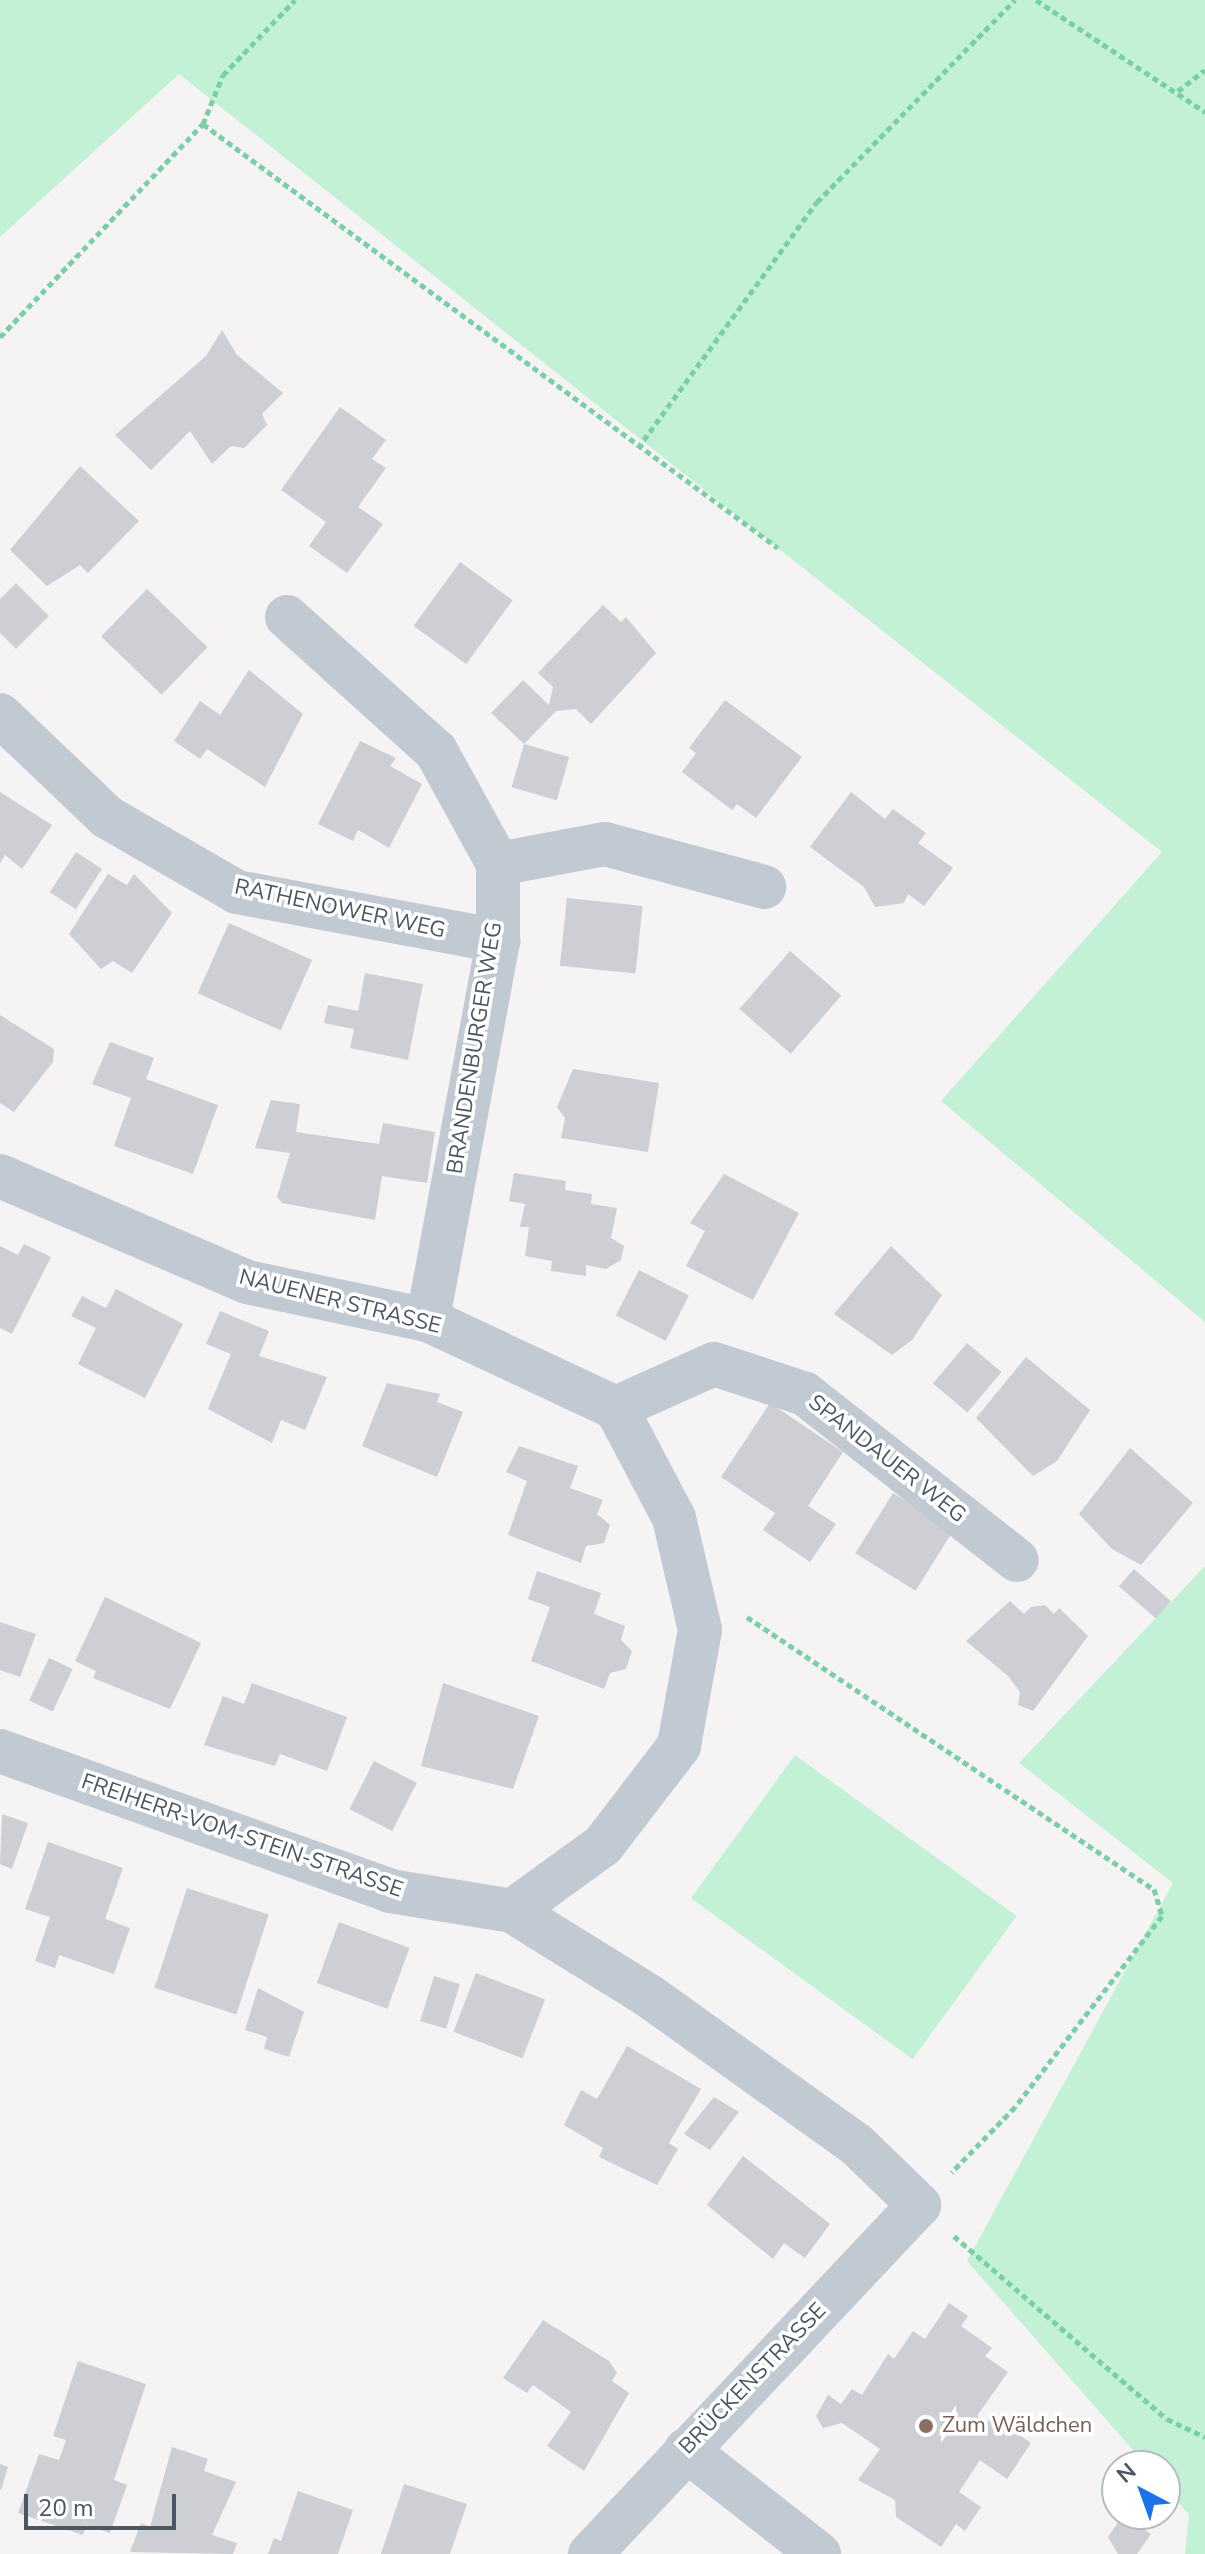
<!DOCTYPE html>
<meta charset="utf-8">
<style>
body{margin:0}
#map{position:relative;width:1205px;height:2554px;overflow:hidden;background:#f5f3f3;font-family:"Nunito Sans",sans-serif}
div>[style]{position:absolute}
.green>*{inset:0;background:#c3f1d5;transform-origin:0 0}
.building>*{inset:0;background:#cdcfd5;transform-origin:0 0}
.path>*{height:5px;margin-top:-2.5px;transform-origin:0;background:repeating-linear-gradient(90deg,#7ad0a6 0 6px,transparent 0 10px)}
.minor>*{height:44px;margin:-22px;padding:0 22px;transform-origin:22px;border-radius:22px;background:#c1cad2}
.dots>*{width:22px;height:22px;translate:-50% -50%;box-sizing:border-box;border:4px solid #fff;border-radius:50%}
span{translate:-50% -50%;white-space:nowrap;text-align:center;line-height:1.15;-webkit-text-stroke:7px #fff;paint-order:stroke}
.street-label{font-size:22px;color:#4a5661}
.education-label{font-size:22px;color:#785e54}
.left{translate:0 -50%;text-align:left}
.north{position:absolute;left:1101px;top:2450px;width:80px;height:80px;box-sizing:border-box;background:#fff;border:2px solid #b7bbc0;border-radius:50%;rotate:319deg;font-size:22px;font-weight:700;line-height:32px;text-align:center;color:#4a5661}
.north::after{content:'';display:block;margin:auto;width:28px;height:36px;background:#1a73e8;clip-path:polygon(50% 0,100% 100%,50% 72%,0 100%)}
.scale{position:absolute;left:24px;top:2494px;width:152px;height:36px;box-sizing:border-box;border:4px solid #4a5661;border-top:0;padding-left:10px;font-size:24px;line-height:28px;white-space:nowrap;color:#4a5661;-webkit-text-stroke:6px #fff;paint-order:stroke}
</style>
<div id="map">
<div class="green">
<div style="clip-path:polygon(0 0,1205px 0,1205px 1322px,941px 1101px,1162px 852px,179px 74px,0 237px)"></div>
<div style="clip-path:polygon(1205px 1566px,1205px 2554px,1185px 2554px,1189px 2515px,1165px 2487px,1165px 2466px,1147px 2466px,967px 2261px,1173px 1883px,1019px 1763px)"></div>
<div style="left:795px;top:1755px;width:274px;height:177px;rotate:36deg"></div>
</div>
<div class="building">
<div style="clip-path:polygon(222px 330px,237px 355px,283px 393px,262px 414px,267px 425px,244px 448px,231px 446px,212px 464px,190px 431px,151px 470px,115px 435px,206px 356px)"></div>
<div style="clip-path:polygon(340px 407px,386px 440px,372px 459px,386px 468px,358px 507px,383px 524px,347px 573px,309px 546px,326px 522px,281px 490px)"></div>
<div style="clip-path:polygon(80px 466px,139px 521px,88px 573px,80px 565px,47px 586px,10px 550px)"></div>
<div style="left:460px;top:562px;width:65px;height:79px;rotate:36deg"></div>
<div style="clip-path:polygon(16px 583px,49px 616px,16px 649px,0 633px,0 599px)"></div>
<div style="left:147px;top:589px;width:84px;height:66px;rotate:44deg"></div>
<div style="clip-path:polygon(603px 605px,621px 622px,626px 617px,656px 653px,591px 724px,576px 709px,556px 711px,524px 744px,491px 713px,523px 680px,549px 705px,553px 687px,538px 673px)"></div>
<div style="clip-path:polygon(249px 670px,303px 714px,265px 787px,207px 749px,200px 759px,174px 741px,200px 701px,220px 715px)"></div>
<div style="clip-path:polygon(725px 700px,802px 757px,756px 818px,737px 804px,732px 810px,682px 772px,696px 753px,689px 748px)"></div>
<div style="clip-path:polygon(360px 741px,396px 758px,390px 766px,422px 784px,389px 848px,358px 830px,353px 841px,318px 824px)"></div>
<div style="left:524px;top:744px;width:47px;height:45px;rotate:16deg"></div>
<div style="clip-path:polygon(0 792px,52px 825px,22px 869px,5px 855px,0 864px)"></div>
<div style="clip-path:polygon(851px 792px,885px 819px,893px 809px,926px 833px,918px 843px,953px 868px,924px 906px,908px 894px,904px 903px,875px 907px,864px 887px,810px 847px)"></div>
<div style="left:76px;top:852px;width:31px;height:48px;rotate:33deg"></div>
<div style="clip-path:polygon(108px 874px,127px 885px,134px 874px,172px 913px,132px 973px,113px 961px,101px 969px,69px 934px)"></div>
<div style="left:567px;top:898px;width:76px;height:68px;rotate:6deg"></div>
<div style="left:229px;top:923px;width:91px;height:77px;rotate:24deg"></div>
<div style="left:790px;top:951px;width:68px;height:77px;rotate:41deg"></div>
<div style="clip-path:polygon(365px 973px,423px 984px,408px 1060px,350px 1048px,354px 1029px,324px 1023px,328px 1005px,358px 1011px)"></div>
<div style="clip-path:polygon(0 1015px,54px 1049px,53px 1062px,14px 1112px,0 1103px)"></div>
<div style="clip-path:polygon(110px 1042px,154px 1058px,146px 1079px,218px 1105px,193px 1174px,114px 1146px,131px 1098px,92px 1084px)"></div>
<div style="clip-path:polygon(573px 1069px,659px 1083px,648px 1152px,561px 1138px,565px 1118px,557px 1107px)"></div>
<div style="clip-path:polygon(271px 1100px,300px 1104px,296px 1132px,379px 1144px,383px 1123px,435px 1132px,427px 1183px,382px 1176px,375px 1220px,282px 1203px,277px 1197px,290px 1153px,255px 1148px)"></div>
<div style="clip-path:polygon(514px 1173px,566px 1181px,565px 1190px,592px 1194px,591px 1204px,617px 1208px,611px 1238px,624px 1246px,621px 1260px,606px 1269px,586px 1265px,586px 1276px,551px 1271px,552px 1261px,525px 1256px,529px 1227px,520px 1227px,525px 1204px,509px 1201px)"></div>
<div style="clip-path:polygon(724px 1174px,799px 1213px,753px 1300px,686px 1266px,705px 1231px,690px 1223px)"></div>
<div style="clip-path:polygon(24px 1244px,51px 1257px,12px 1334px,0 1328px,0 1246px,18px 1255px)"></div>
<div style="clip-path:polygon(891px 1246px,942px 1295px,912px 1340px,892px 1355px,834px 1314px)"></div>
<div style="left:639px;top:1270px;width:56px;height:51px;rotate:27deg"></div>
<div style="clip-path:polygon(116px 1289px,183px 1324px,145px 1398px,78px 1364px,96px 1328px,71px 1316px,82px 1296px,106px 1308px)"></div>
<div style="clip-path:polygon(220px 1311px,269px 1331px,259px 1356px,327px 1377px,305px 1430px,281px 1420px,272px 1443px,208px 1409px,231px 1354px,206px 1344px)"></div>
<div style="left:967px;top:1343px;width:45px;height:53px;rotate:40deg"></div>
<div style="clip-path:polygon(1026px 1357px,1090px 1410px,1057px 1461px,1033px 1476px,976px 1418px)"></div>
<div style="clip-path:polygon(387px 1383px,440px 1394px,437px 1402px,463px 1412px,437px 1477px,362px 1446px)"></div>
<div style="clip-path:polygon(770px 1403px,843px 1452px,808px 1506px,836px 1524px,810px 1562px,763px 1530px,775px 1513px,721px 1477px)"></div>
<div style="clip-path:polygon(519px 1446px,578px 1466px,570px 1488px,603px 1500px,597px 1514px,610px 1525px,604px 1543px,586px 1546px,581px 1563px,508px 1535px,527px 1481px,506px 1472px)"></div>
<div style="clip-path:polygon(1130px 1448px,1193px 1503px,1141px 1565px,1112px 1549px,1079px 1514px)"></div>
<div style="left:893px;top:1493px;width:71px;height:71px;rotate:32deg"></div>
<div style="left:1134px;top:1569px;width:49px;height:23px;rotate:41deg"></div>
<div style="clip-path:polygon(537px 1571px,601px 1593px,594px 1614px,625px 1626px,621px 1640px,632px 1651px,626px 1669px,610px 1673px,604px 1689px,531px 1661px,550px 1607px,528px 1599px)"></div>
<div style="clip-path:polygon(105px 1597px,201px 1643px,170px 1709px,93px 1678px,96px 1671px,75px 1661px)"></div>
<div style="clip-path:polygon(1010px 1601px,1024px 1614px,1031px 1607px,1045px 1605px,1054px 1614px,1059px 1608px,1088px 1636px,1033px 1711px,1018px 1705px,1020px 1692px,1008px 1676px,966px 1641px)"></div>
<div style="clip-path:polygon(0 1622px,36px 1634px,20px 1677px,0 1670px)"></div>
<div style="left:49px;top:1658px;width:26px;height:47px;rotate:25deg"></div>
<div style="clip-path:polygon(252px 1683px,347px 1717px,327px 1771px,280px 1754px,275px 1766px,204px 1745px,223px 1696px,244px 1704px)"></div>
<div style="clip-path:polygon(443px 1683px,539px 1716px,513px 1789px,421px 1766px)"></div>
<div style="left:374px;top:1761px;width:48px;height:54px;rotate:27deg"></div>
<div style="clip-path:polygon(2px 1814px,28px 1823px,12px 1869px,0 1864px)"></div>
<div style="clip-path:polygon(48px 1842px,123px 1868px,105px 1919px,130px 1928px,114px 1974px,59px 1955px,55px 1968px,35px 1961px,50px 1917px,25px 1909px)"></div>
<div style="left:187px;top:1888px;width:86px;height:105px;rotate:18deg"></div>
<div style="left:339px;top:1922px;width:75px;height:65px;rotate:20deg"></div>
<div style="left:476px;top:1973px;width:74px;height:63px;rotate:21deg"></div>
<div style="left:434px;top:1976px;width:27px;height:47px;rotate:17deg"></div>
<div style="clip-path:polygon(258px 1988px,304px 2012px,289px 2057px,264px 2049px,267px 2037px,245px 2030px)"></div>
<div style="clip-path:polygon(627px 2046px,701px 2089px,669px 2143px,678px 2149px,657px 2185px,599px 2157px,603px 2148px,564px 2125px,581px 2090px,597px 2099px)"></div>
<div style="clip-path:polygon(714px 2097px,739px 2112px,710px 2150px,684px 2134px)"></div>
<div style="clip-path:polygon(743px 2156px,830px 2224px,805px 2258px,784px 2243px,773px 2259px,707px 2205px)"></div>
<div style="clip-path:polygon(949px 2303px,968px 2316px,961px 2326px,992px 2348px,985px 2356px,1008px 2372px,977px 2416px,987px 2423px,992px 2416px,1031px 2443px,1007px 2479px,980px 2460px,959px 2492px,981px 2507px,965px 2531px,956px 2524px,941px 2547px,896px 2517px,895px 2500px,858px 2480px,880px 2449px,842px 2423px,823px 2428px,816px 2416px,828px 2395px,841px 2404px,852px 2389px,862px 2395px,888px 2354px,894px 2359px,913px 2331px,925px 2339px)"></div>
<div style="clip-path:polygon(543px 2320px,609px 2361px,617px 2373px,612px 2381px,629px 2393px,584px 2471px,547px 2446px,571px 2412px,533px 2385px,527px 2393px,503px 2378px)"></div>
<div style="clip-path:polygon(78px 2361px,146px 2384px,114px 2480px,127px 2485px,110px 2533px,86px 2525px,83px 2535px,18px 2513px,39px 2454px,59px 2460px,66px 2440px,53px 2436px)"></div>
<div style="clip-path:polygon(172px 2447px,208px 2459px,204px 2471px,236px 2482px,212px 2535px,237px 2543px,233px 2554px,130px 2552px,141px 2523px,150px 2527px)"></div>
<div style="clip-path:polygon(0 2464px,8px 2467px,1px 2490px,0 2489px)"></div>
<div style="clip-path:polygon(404px 2484px,467px 2504px,450px 2554px,381px 2554px)"></div>
<div style="clip-path:polygon(298px 2491px,353px 2510px,338px 2554px,268px 2554px,274px 2538px,281px 2541px)"></div>
<div style="clip-path:polygon(1123px 2515px,1151px 2534px,1137px 2554px,1118px 2554px,1108px 2537px)"></div>
</div>
<div class="path">
<div style="left:1036px;top:0;width:203px;rotate:33.5deg"></div>
<div style="left:1178px;top:91px;width:34px;rotate:-38deg"></div>
<div style="left:203px;top:124px;width:714px;rotate:36.4deg"></div>
<div style="left:0;top:337px;width:294px;rotate:-46.4deg"></div>
<div style="left:203px;top:124px;width:53px;rotate:-67.8deg"></div>
<div style="left:223px;top:75px;width:104px;rotate:-46.2deg"></div>
<div style="left:638px;top:448px;width:304px;rotate:-54deg"></div>
<div style="left:817px;top:202px;width:283px;rotate:-45.6deg"></div>
<div style="left:747px;top:1617px;width:490px;rotate:33.8deg"></div>
<div style="left:1154px;top:1889px;width:28px;rotate:73deg"></div>
<div style="left:1162px;top:1916px;width:241px;rotate:127.6deg"></div>
<div style="left:1015px;top:2107px;width:91px;rotate:134.1deg"></div>
<div style="left:954px;top:2236px;width:281px;rotate:40.7deg"></div>
<div style="left:1167px;top:2419px;width:42px;rotate:25.3deg"></div>
</div>
<div class="minor">
<div style="left:287px;top:617px;width:200px;rotate:42deg"></div>
<div style="left:436px;top:751px;width:129px;rotate:61.2deg"></div>
<div style="left:498px;top:864px;width:77px;rotate:90deg"></div>
<div style="left:498px;top:941px;width:385px;rotate:100.5deg"></div>
<div style="left:0;top:715px;width:148px;rotate:43.6deg"></div>
<div style="left:107px;top:817px;width:150px;rotate:30deg"></div>
<div style="left:237px;top:892px;width:266px;rotate:10.6deg"></div>
<div style="left:498px;top:864px;width:109px;rotate:-10.6deg"></div>
<div style="left:605px;top:844px;width:165px;rotate:15.1deg"></div>
<div style="left:0;top:1176px;width:269px;rotate:23.2deg"></div>
<div style="left:247px;top:1282px;width:185px;rotate:11.9deg"></div>
<div style="left:428px;top:1320px;width:208px;rotate:25.1deg"></div>
<div style="left:616px;top:1408px;width:124px;rotate:62.2deg"></div>
<div style="left:674px;top:1518px;width:115px;rotate:76.9deg"></div>
<div style="left:700px;top:1630px;width:118px;rotate:100.3deg"></div>
<div style="left:679px;top:1746px;width:125px;rotate:127.5deg"></div>
<div style="left:603px;top:1845px;width:112px;rotate:144deg"></div>
<div style="left:616px;top:1408px;width:107px;rotate:-24.2deg"></div>
<div style="left:714px;top:1364px;width:96px;rotate:18.2deg"></div>
<div style="left:805px;top:1394px;width:269px;rotate:38.1deg"></div>
<div style="left:0;top:1751px;width:414px;rotate:19.7deg"></div>
<div style="left:390px;top:1891px;width:124px;rotate:9.3deg"></div>
<div style="left:512px;top:1911px;width:161px;rotate:31.8deg"></div>
<div style="left:649px;top:1996px;width:254px;rotate:35.6deg"></div>
<div style="left:856px;top:2144px;width:88px;rotate:44.1deg"></div>
<div style="left:919px;top:2205px;width:480px;rotate:133.3deg"></div>
<div style="left:686px;top:2450px;width:169px;rotate:38deg"></div>
</div>
<div class="dots">
<div style="left:926px;top:2426px;background:#8d6e63"></div>
</div>
<div class="street-label">
<span style="left:340px;top:909px;rotate:12deg">RATHENOWER WEG</span>
<span style="left:475px;top:1048px;rotate:-81deg">BRANDENBURGER WEG</span>
<span style="left:340px;top:1302px;rotate:14deg">NAUENER STRASSE</span>
<span style="left:887px;top:1459px;rotate:38deg">SPANDAUER WEG</span>
<span style="left:242px;top:1836px;rotate:19deg">FREIHERR-VOM-STEIN-STRASSE</span>
<span style="left:753px;top:2379px;rotate:-46deg">BRÜCKENSTRASSE</span>
</div>
<div class="education-label">
<span class="left" style="left:942px;top:2426px">Zum Wäldchen</span>
</div>
<div class="north">N</div>
<div class="scale">20 m</div>
</div>
